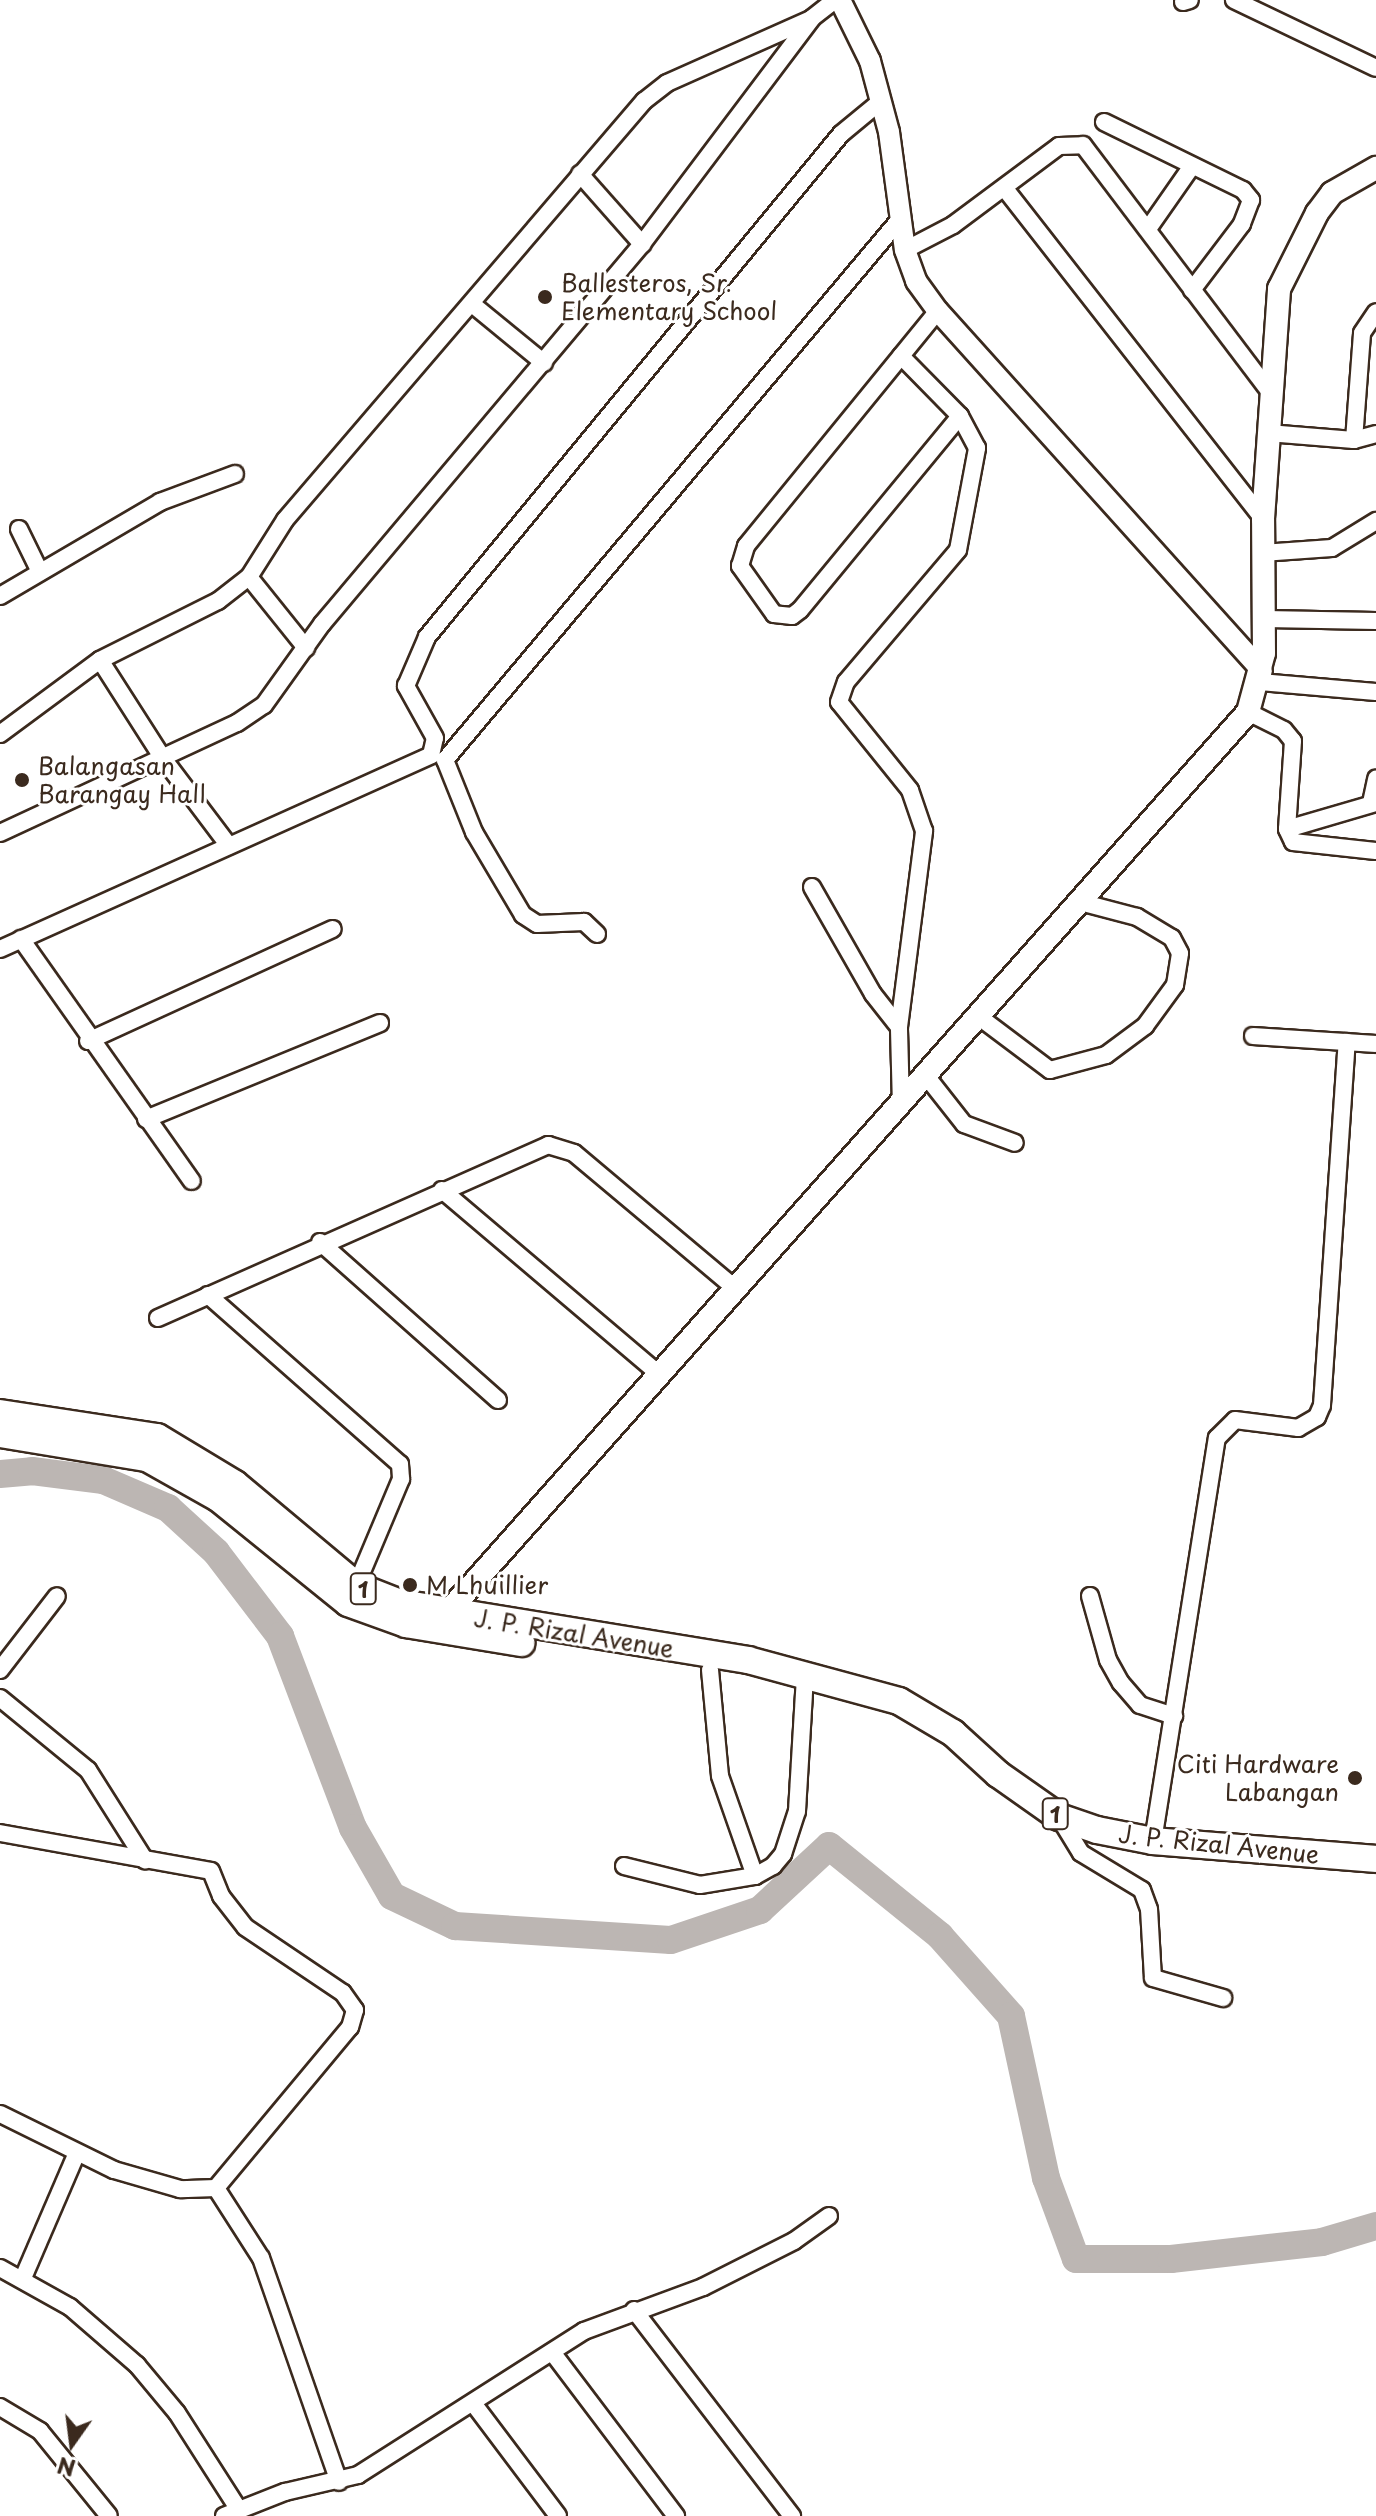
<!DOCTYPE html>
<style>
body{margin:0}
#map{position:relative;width:1376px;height:2516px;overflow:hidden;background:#fff;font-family:"Playpen Sans",sans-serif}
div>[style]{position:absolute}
.river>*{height:28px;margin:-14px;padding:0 14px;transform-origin:14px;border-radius:14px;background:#bcb6b3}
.roads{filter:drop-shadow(2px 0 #3b2a1e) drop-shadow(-2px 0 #3b2a1e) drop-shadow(0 2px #3b2a1e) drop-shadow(0 -2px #3b2a1e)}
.minor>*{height:16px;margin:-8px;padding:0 8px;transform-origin:8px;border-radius:8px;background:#fff}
.tertiary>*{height:20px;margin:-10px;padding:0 10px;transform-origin:10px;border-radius:10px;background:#fff}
.secondary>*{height:22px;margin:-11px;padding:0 11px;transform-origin:11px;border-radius:11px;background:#fff}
.primary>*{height:26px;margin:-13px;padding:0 13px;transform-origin:13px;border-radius:13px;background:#fff}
.dots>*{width:22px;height:22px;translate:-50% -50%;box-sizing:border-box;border:4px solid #fff;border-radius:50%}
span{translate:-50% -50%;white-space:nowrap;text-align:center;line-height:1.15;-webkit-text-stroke:6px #fff;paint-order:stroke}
.shield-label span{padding:2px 6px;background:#fff;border:2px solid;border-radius:6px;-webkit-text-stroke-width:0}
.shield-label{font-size:22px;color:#3b2a1e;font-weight:700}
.poi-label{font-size:24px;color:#3b2a1e}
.left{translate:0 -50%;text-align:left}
.right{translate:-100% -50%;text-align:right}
.street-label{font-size:24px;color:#3b2a1e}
.north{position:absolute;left:32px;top:2404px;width:80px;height:80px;-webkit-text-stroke:6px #fff;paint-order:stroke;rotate:194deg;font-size:22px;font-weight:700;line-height:32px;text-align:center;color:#3b2a1e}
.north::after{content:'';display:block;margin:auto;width:28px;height:36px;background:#3b2a1e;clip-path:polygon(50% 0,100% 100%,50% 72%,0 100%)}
</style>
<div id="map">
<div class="river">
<div style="left:0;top:1474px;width:32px;rotate:-5deg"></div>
<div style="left:32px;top:1471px;width:72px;rotate:7.2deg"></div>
<div style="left:103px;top:1480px;width:71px;rotate:23.3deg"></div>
<div style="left:168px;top:1508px;width:65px;rotate:42.5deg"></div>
<div style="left:216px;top:1552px;width:106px;rotate:52.7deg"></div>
<div style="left:280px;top:1636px;width:205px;rotate:69.2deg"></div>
<div style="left:353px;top:1828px;width:78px;rotate:60.2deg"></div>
<div style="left:392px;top:1896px;width:70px;rotate:25.5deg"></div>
<div style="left:455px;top:1926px;width:216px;rotate:3.7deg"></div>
<div style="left:671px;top:1940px;width:94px;rotate:-18.6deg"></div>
<div style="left:760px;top:1910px;width:94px;rotate:-42.8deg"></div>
<div style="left:829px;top:1846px;width:143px;rotate:39deg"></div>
<div style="left:940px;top:1936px;width:107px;rotate:48.4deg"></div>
<div style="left:1011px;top:2016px;width:166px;rotate:77.8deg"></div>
<div style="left:1046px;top:2178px;width:86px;rotate:69.7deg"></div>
<div style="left:1076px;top:2259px;width:95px"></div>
<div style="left:1171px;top:2259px;width:152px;rotate:-6.4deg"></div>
<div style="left:1322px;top:2242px;width:56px;rotate:-16.5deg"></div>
</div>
<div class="roads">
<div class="minor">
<div style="left:1234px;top:0;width:157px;rotate:25.6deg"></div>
<div style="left:1183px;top:2px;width:7px;rotate:-16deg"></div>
<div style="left:1104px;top:122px;width:155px;rotate:26.1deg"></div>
<div style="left:1243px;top:190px;width:13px;rotate:51deg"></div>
<div style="left:1251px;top:200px;width:26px;rotate:111deg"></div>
<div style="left:1242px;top:224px;width:83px;rotate:127.1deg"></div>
<div style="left:580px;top:174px;width:94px;rotate:48.5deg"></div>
<div style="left:1006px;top:190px;width:417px;rotate:52deg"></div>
<div style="left:1148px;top:229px;width:77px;rotate:-55.1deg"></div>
<div style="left:905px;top:250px;width:54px;rotate:-27.5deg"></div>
<div style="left:953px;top:225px;width:132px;rotate:-36.7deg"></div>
<div style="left:1059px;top:146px;width:24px;rotate:-2deg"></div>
<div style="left:1083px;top:145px;width:308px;rotate:52.9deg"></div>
<div style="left:472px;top:304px;width:93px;rotate:39.3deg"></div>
<div style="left:901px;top:356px;width:84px;rotate:45.5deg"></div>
<div style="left:960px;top:416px;width:251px;rotate:129.5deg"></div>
<div style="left:800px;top:610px;width:10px;rotate:143deg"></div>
<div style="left:792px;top:616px;width:18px;rotate:-174deg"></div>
<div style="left:774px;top:614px;width:59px;rotate:-125.3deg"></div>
<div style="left:740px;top:566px;width:21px;rotate:-73deg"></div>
<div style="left:746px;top:546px;width:303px;rotate:-50.8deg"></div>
<div style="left:1268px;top:433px;width:86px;rotate:4.7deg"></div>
<div style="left:1354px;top:440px;width:23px;rotate:-15deg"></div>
<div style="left:1354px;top:440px;width:107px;rotate:-85.7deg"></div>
<div style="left:1362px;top:333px;width:25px;rotate:-56deg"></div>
<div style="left:19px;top:529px;width:46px;rotate:64deg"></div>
<div style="left:1262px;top:553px;width:70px;rotate:-4.1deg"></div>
<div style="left:1332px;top:548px;width:52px;rotate:-31.5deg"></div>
<div style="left:249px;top:577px;width:91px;rotate:51.2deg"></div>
<div style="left:0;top:596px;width:186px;rotate:-30.4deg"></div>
<div style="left:160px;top:502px;width:80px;rotate:-20.5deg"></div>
<div style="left:1265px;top:619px;width:111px;rotate:1deg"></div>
<div style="left:100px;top:660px;width:115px;rotate:57.4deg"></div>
<div style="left:162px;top:757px;width:111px;rotate:53deg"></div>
<div style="left:1260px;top:682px;width:116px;rotate:4.9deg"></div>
<div style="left:1248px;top:712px;width:40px;rotate:26.6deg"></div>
<div style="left:1284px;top:730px;width:14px;rotate:51deg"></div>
<div style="left:1293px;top:741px;width:88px;rotate:93.9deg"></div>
<div style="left:1287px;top:829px;width:14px;rotate:65deg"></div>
<div style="left:1293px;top:842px;width:83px;rotate:6.2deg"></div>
<div style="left:0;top:734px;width:124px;rotate:-36.5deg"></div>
<div style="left:100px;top:660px;width:132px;rotate:-26.6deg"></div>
<div style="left:218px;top:601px;width:39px;rotate:-38deg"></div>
<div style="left:249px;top:577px;width:67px;rotate:-57.7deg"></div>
<div style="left:285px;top:520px;width:552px;rotate:-49.41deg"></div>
<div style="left:644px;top:101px;width:29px;rotate:-38deg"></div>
<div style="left:667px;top:83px;width:158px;rotate:-24deg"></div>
<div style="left:1371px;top:803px;width:25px;rotate:-78deg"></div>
<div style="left:1287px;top:829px;width:93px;rotate:-16.3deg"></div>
<div style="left:0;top:833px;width:261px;rotate:-24.9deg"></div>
<div style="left:237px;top:723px;width:32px;rotate:-34deg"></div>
<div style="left:264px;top:705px;width:100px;rotate:-54.4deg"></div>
<div style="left:322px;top:624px;width:497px;rotate:-49.9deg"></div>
<div style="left:642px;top:244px;width:283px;rotate:-53deg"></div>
<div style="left:812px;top:18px;width:29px;rotate:-38deg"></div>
<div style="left:812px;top:887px;width:123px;rotate:60.3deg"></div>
<div style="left:873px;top:994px;width:42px;rotate:51.8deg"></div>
<div style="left:597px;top:934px;width:18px;rotate:-137deg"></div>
<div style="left:584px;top:922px;width:47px;rotate:177.6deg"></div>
<div style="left:537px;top:924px;width:17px;rotate:-147deg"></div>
<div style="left:523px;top:915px;width:96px;rotate:-120.6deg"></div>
<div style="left:474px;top:832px;width:78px;rotate:-111.9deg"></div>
<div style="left:445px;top:760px;width:707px;rotate:-49.93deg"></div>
<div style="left:21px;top:939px;width:296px;rotate:54.8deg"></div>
<div style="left:0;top:949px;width:473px;rotate:-24.2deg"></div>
<div style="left:431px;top:755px;width:17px;rotate:-77deg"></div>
<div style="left:435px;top:738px;width:60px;rotate:-119.1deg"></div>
<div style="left:406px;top:686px;width:53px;rotate:-66.8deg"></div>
<div style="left:427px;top:637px;width:651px;rotate:-50.54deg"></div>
<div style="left:841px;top:134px;width:52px;rotate:-39.5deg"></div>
<div style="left:978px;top:1016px;width:90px;rotate:36.9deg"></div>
<div style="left:1050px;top:1070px;width:58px;rotate:-15deg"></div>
<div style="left:1106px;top:1055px;width:49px;rotate:-36.6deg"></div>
<div style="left:1145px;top:1026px;width:51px;rotate:-53.8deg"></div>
<div style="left:1175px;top:985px;width:32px;rotate:-81deg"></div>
<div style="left:1180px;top:953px;width:17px;rotate:-118deg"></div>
<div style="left:1172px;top:938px;width:41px;rotate:-149deg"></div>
<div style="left:1137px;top:917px;width:59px;rotate:-165.3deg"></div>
<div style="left:1253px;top:1036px;width:123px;rotate:3.7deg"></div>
<div style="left:88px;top:1041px;width:269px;rotate:-24.6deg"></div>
<div style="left:927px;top:1077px;width:60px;rotate:51.8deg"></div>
<div style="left:964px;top:1124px;width:54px;rotate:20.4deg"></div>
<div style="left:901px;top:1106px;width:79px;rotate:-91.5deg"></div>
<div style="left:899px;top:1027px;width:198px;rotate:-82.7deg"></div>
<div style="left:924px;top:831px;width:43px;rotate:-108.9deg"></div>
<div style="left:910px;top:790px;width:113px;rotate:-128.9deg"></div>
<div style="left:839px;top:702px;width:21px;rotate:-71deg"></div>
<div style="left:846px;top:682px;width:173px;rotate:-49.7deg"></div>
<div style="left:958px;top:550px;width:104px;rotate:-79.4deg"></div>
<div style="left:977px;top:448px;width:36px;rotate:-118deg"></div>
<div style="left:146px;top:1119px;width:253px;rotate:-22.3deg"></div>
<div style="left:442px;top:1190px;width:286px;rotate:40.3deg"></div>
<div style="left:320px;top:1242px;width:238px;rotate:41.6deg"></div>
<div style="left:208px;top:1295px;width:256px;rotate:41.4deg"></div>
<div style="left:400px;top:1464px;width:15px;rotate:86deg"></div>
<div style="left:401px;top:1479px;width:121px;rotate:112.8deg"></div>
<div style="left:158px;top:1318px;width:427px;rotate:-23.9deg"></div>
<div style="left:548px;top:1145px;width:27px;rotate:17deg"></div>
<div style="left:574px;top:1153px;width:212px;rotate:40deg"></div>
<div style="left:1090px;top:1596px;width:66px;rotate:74.3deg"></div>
<div style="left:1108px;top:1660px;width:26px;rotate:61deg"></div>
<div style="left:1121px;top:1683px;width:29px;rotate:49deg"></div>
<div style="left:1140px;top:1705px;width:36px;rotate:18deg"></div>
<div style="left:0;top:1670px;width:93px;rotate:-52.4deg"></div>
<div style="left:710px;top:1670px;width:106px;rotate:84.6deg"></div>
<div style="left:720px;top:1776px;width:106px;rotate:70.7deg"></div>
<div style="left:0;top:1698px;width:114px;rotate:39.3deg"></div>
<div style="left:88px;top:1770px;width:107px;rotate:57.7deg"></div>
<div style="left:1059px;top:1817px;width:42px;rotate:58.6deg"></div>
<div style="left:1081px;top:1853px;width:71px;rotate:31.2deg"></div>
<div style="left:1142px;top:1890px;width:20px;rotate:70deg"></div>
<div style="left:1149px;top:1909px;width:69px;rotate:86.7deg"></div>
<div style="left:1153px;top:1978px;width:73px;rotate:15.9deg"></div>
<div style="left:0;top:1833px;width:214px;rotate:10.2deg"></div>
<div style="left:211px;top:1871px;width:27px;rotate:68deg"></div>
<div style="left:221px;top:1896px;width:39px;rotate:52deg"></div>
<div style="left:245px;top:1927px;width:118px;rotate:34deg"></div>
<div style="left:343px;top:1993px;width:21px;rotate:55deg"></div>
<div style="left:355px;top:2010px;width:18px;rotate:106deg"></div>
<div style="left:350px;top:2027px;width:209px;rotate:129.8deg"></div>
<div style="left:216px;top:2188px;width:36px;rotate:178deg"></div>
<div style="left:180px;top:2189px;width:69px;rotate:-163.9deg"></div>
<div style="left:114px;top:2170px;width:127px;rotate:-153.8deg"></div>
<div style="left:1153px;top:1841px;width:408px;rotate:-81deg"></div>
<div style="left:1217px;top:1438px;width:25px;rotate:-45deg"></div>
<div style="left:1235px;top:1420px;width:64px;rotate:7.2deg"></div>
<div style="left:1298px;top:1428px;width:22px;rotate:-30deg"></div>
<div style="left:1317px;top:1417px;width:13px;rotate:-67deg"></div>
<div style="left:1322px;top:1405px;width:364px;rotate:-86.1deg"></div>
<div style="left:624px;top:1866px;width:78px;rotate:14deg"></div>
<div style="left:700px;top:1885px;width:56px;rotate:-9.3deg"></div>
<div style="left:755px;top:1876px;width:21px;rotate:-29deg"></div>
<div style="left:773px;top:1866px;width:16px;rotate:-50deg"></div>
<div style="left:783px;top:1854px;width:45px;rotate:-72deg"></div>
<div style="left:797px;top:1811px;width:135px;rotate:-86.6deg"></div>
<div style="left:216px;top:2188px;width:83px;rotate:57.3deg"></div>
<div style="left:261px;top:2258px;width:237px;rotate:70.8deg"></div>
<div style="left:0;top:2268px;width:80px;rotate:29.1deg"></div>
<div style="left:70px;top:2307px;width:89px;rotate:40.9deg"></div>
<div style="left:137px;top:2365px;width:62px;rotate:50.2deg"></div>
<div style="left:177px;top:2413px;width:112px;rotate:57.4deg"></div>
<div style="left:23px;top:2278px;width:134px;rotate:-66.7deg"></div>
<div style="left:634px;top:2310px;width:260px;rotate:52.5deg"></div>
<div style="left:552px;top:2352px;width:206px;rotate:52.9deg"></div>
<div style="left:473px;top:2403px;width:141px;rotate:53deg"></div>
<div style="left:0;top:2407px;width:47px;rotate:31deg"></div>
<div style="left:40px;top:2431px;width:109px;rotate:50.9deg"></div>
<div style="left:224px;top:2516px;width:66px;rotate:-21.5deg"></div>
<div style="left:285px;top:2492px;width:75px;rotate:-13.1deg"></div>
<div style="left:358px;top:2475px;width:268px;rotate:-32.5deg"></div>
<div style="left:584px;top:2331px;width:127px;rotate:-20.3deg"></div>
<div style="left:703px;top:2287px;width:102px;rotate:-26.8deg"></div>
<div style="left:794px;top:2241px;width:43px;rotate:-35.5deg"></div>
</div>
<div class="tertiary">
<div style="left:840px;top:0;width:68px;rotate:63.8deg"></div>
<div style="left:870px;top:61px;width:73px;rotate:75deg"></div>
<div style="left:889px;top:132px;width:119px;rotate:82.3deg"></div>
<div style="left:905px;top:250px;width:33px;rotate:70deg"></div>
<div style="left:916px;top:281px;width:37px;rotate:54deg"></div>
<div style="left:938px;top:311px;width:484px;rotate:48deg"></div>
</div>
<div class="secondary">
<div style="left:439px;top:1622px;width:1218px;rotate:-48.36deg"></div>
<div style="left:1248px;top:712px;width:61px;rotate:-74.8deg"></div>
<div style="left:1264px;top:653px;width:134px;rotate:-90.4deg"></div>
<div style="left:1263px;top:519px;width:231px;rotate:-86deg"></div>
<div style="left:1279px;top:289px;width:85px;rotate:-63.4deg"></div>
<div style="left:1317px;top:213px;width:25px;rotate:-53deg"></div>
<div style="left:1332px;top:193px;width:51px;rotate:-29.6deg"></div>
</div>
<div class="primary">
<div style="left:0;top:1413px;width:159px;rotate:8.7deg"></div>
<div style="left:157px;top:1437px;width:91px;rotate:31.1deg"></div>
<div style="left:235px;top:1484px;width:159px;rotate:39.9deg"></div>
<div style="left:357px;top:1586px;width:46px;rotate:21.6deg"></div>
<div style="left:400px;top:1603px;width:353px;rotate:9.3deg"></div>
<div style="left:748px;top:1660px;width:156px;rotate:15.2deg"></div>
<div style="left:899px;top:1701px;width:63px;rotate:30.7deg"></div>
<div style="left:953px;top:1733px;width:61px;rotate:42.3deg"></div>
<div style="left:998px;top:1774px;width:75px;rotate:35.2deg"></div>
<div style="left:1059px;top:1817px;width:40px;rotate:18.9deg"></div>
<div style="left:1097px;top:1830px;width:57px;rotate:11.1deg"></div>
<div style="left:1153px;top:1841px;width:224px;rotate:4.6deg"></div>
<div style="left:0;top:1434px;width:149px;rotate:9.3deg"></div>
<div style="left:147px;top:1458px;width:81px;rotate:29.4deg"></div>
<div style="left:218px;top:1498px;width:167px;rotate:38.9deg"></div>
<div style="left:348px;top:1603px;width:62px;rotate:19.9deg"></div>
<div style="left:406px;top:1624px;width:117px;rotate:9.4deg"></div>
</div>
</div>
<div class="dots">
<div style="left:545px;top:297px;background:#3b2a1e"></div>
<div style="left:22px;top:780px;background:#3b2a1e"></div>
<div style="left:410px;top:1585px;background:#3b2a1e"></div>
<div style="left:1355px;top:1778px;background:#3b2a1e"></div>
</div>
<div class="shield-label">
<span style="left:363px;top:1589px">1</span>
<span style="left:1055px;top:1814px">1</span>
</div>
<div class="poi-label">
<span class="left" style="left:561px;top:297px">Ballesteros, Sr.<br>Elementary School</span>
<span class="left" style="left:38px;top:780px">Balangasan<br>Barangay Hall</span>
<span class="left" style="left:426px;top:1585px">M Lhuillier</span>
<span class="right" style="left:1339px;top:1778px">Citi Hardware<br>Labangan</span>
</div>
<div class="street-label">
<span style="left:574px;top:1633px;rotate:9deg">J. P. Rizal Avenue</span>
<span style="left:1219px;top:1844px;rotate:6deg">J. P. Rizal Avenue</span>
</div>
<div class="north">N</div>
</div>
